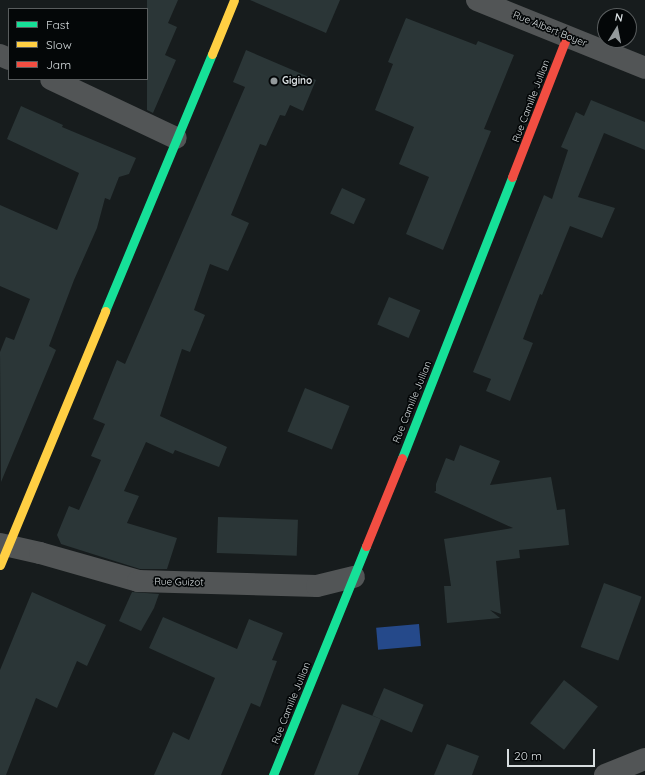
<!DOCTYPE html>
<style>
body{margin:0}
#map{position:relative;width:645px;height:775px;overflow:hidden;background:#171c1d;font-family:Quicksand,sans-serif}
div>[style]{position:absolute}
.water>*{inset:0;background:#25498a;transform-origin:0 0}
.building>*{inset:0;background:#2b3637;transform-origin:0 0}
.street>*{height:22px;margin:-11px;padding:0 11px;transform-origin:11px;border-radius:11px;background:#525556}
.fast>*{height:9px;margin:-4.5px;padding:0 4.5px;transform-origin:4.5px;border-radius:4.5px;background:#16e098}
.slow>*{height:9px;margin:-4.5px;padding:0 4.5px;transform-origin:4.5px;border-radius:4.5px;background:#ffcf43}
.jam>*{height:9px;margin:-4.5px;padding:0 4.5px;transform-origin:4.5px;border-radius:4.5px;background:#f24e42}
.dots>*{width:11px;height:11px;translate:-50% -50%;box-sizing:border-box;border:2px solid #040708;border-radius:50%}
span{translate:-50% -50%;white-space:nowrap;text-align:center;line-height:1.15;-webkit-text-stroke:3.5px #040708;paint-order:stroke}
.street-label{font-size:10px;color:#d8dee0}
.poi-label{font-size:10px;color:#d8dee0;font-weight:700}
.left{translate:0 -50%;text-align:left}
.legend{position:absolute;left:8px;top:8px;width:140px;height:72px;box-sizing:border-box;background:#040708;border:1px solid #595d5e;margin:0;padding:5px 7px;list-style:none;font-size:12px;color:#d8dee0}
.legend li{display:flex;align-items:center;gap:8px;height:20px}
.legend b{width:20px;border:1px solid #595d5e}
.north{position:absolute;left:597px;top:8px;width:40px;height:40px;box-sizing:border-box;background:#040708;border:1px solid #595d5e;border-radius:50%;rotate:10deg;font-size:11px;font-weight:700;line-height:16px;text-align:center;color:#d8dee0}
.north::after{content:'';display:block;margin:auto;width:14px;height:18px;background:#949a9c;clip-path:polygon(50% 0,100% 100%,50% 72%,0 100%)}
.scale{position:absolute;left:507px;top:749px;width:88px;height:18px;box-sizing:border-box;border:2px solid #d8dee0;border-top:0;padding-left:5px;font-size:12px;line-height:14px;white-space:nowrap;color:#d8dee0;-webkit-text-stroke:3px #040708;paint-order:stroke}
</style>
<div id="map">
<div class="water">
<div style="left:419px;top:624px;width:22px;height:43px;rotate:85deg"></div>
</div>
<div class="building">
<div style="clip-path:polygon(147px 0,178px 0,168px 23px,177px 27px,165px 55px,176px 60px,153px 113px,147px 110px)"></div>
<div style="clip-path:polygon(250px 0,340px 0,326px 33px)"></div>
<div style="clip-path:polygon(406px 18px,476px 45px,478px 41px,514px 55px,484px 129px,491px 131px,443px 250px,406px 234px,429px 177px,399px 164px,414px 127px,375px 110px,393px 64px,388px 62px)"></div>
<div style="clip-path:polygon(246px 50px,316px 80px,303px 111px,290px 105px,285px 116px,280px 115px,266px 146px,260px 144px,231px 215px,249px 223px,228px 271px,210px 264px,194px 310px,205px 315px,190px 352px,182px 349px,160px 416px,227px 447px,219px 467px,175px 450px,173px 454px,146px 442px,124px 491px,139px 496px,127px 523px,177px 538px,167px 569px,140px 569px,61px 544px,57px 535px,69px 506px,79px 510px,101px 460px,91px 456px,105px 424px,93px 419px,117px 360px,125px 364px,245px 87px,233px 82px)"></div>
<div style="clip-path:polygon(591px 100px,645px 122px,645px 150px,604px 133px,578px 197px,615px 208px,602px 238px,570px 226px,542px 295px,540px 294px,523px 339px,533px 343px,510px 401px,486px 391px,491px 379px,473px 372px,544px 195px,552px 199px,568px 150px,561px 147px,576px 112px,584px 116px)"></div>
<div style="clip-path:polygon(21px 106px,63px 125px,62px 127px,136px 158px,129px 174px,119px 177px,110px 200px,105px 198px,97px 228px,74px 280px,49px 346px,56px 350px,1px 482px,0 352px,6px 337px,14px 340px,30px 299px,0 286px,0 205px,57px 230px,79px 173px,7px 139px)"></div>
<div style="left:342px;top:188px;width:26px;height:28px;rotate:25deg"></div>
<div style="left:389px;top:297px;width:34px;height:30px;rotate:23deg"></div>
<div style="left:305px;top:388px;width:48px;height:47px;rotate:22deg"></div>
<div style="clip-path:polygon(460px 445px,500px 461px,490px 485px,551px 477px,557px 510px,565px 509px,569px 545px,519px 550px,520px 558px,496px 561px,501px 614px,490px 610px,500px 618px,447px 623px,444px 586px,451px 586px,444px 539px,513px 528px,434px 492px,436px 491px,436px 484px,446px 458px,454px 461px)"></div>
<div style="left:218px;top:517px;width:80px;height:36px;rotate:2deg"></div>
<div style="left:604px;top:583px;width:40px;height:68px;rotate:20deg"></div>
<div style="clip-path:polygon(32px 592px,106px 625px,87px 666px,77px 661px,57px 708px,36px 698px,6px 775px,0 775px,0 670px)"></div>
<div style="clip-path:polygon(132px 592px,159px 594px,154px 608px,141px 631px,119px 621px)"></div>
<div style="clip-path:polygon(163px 617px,237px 649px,249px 619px,283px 633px,272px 660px,277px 661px,260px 707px,251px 703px,221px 775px,154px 775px,173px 732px,189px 740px,215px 678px,149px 648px)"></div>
<div style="left:564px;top:680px;width:43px;height:55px;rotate:38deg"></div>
<div style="left:384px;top:688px;width:43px;height:30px;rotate:23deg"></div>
<div style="clip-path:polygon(342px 704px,381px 719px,358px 775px,314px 775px)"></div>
<div style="clip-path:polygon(447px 744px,479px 756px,472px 775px,434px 775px)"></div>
</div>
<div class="street">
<div style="left:477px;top:0;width:181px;rotate:22deg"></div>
<div style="left:0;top:55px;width:10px;rotate:24deg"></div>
<div style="left:51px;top:79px;width:138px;rotate:25.3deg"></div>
<div style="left:0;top:544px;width:41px;rotate:12.7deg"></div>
<div style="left:40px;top:553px;width:102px;rotate:15.9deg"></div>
<div style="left:138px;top:581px;width:179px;rotate:1.6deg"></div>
<div style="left:317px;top:586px;width:38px;rotate:-14deg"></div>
<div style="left:605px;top:775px;width:43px;rotate:-21.8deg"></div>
</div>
<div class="fast">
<div style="left:105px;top:311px;width:278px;rotate:-67.4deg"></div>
<div style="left:402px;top:458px;width:302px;rotate:-68.6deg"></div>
<div style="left:273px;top:775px;width:247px;rotate:-67.9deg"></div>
</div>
<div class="slow">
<div style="left:212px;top:54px;width:58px;rotate:-67.8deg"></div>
<div style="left:0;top:565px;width:275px;rotate:-67.5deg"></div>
</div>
<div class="jam">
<div style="left:512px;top:177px;width:151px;rotate:-68.7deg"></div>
<div style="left:366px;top:546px;width:95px;rotate:-67.8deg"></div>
</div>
<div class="dots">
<div style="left:274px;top:81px;background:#949a9c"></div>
</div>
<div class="street-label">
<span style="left:550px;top:29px;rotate:22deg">Rue Albert Boyer</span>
<span style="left:531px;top:101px;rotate:-69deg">Rue Camille Jullian</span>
<span style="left:412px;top:402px;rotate:-68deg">Rue Camille Jullian</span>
<span style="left:179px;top:582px;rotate:1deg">Rue Guizot</span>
<span style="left:291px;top:703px;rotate:-68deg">Rue Camille Jullian</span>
</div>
<div class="poi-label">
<span class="left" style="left:282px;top:81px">Gigino</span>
</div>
<ul class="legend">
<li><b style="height:5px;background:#16e098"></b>Fast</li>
<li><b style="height:5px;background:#ffcf43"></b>Slow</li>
<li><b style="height:5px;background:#f24e42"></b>Jam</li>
</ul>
<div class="north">N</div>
<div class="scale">20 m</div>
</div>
